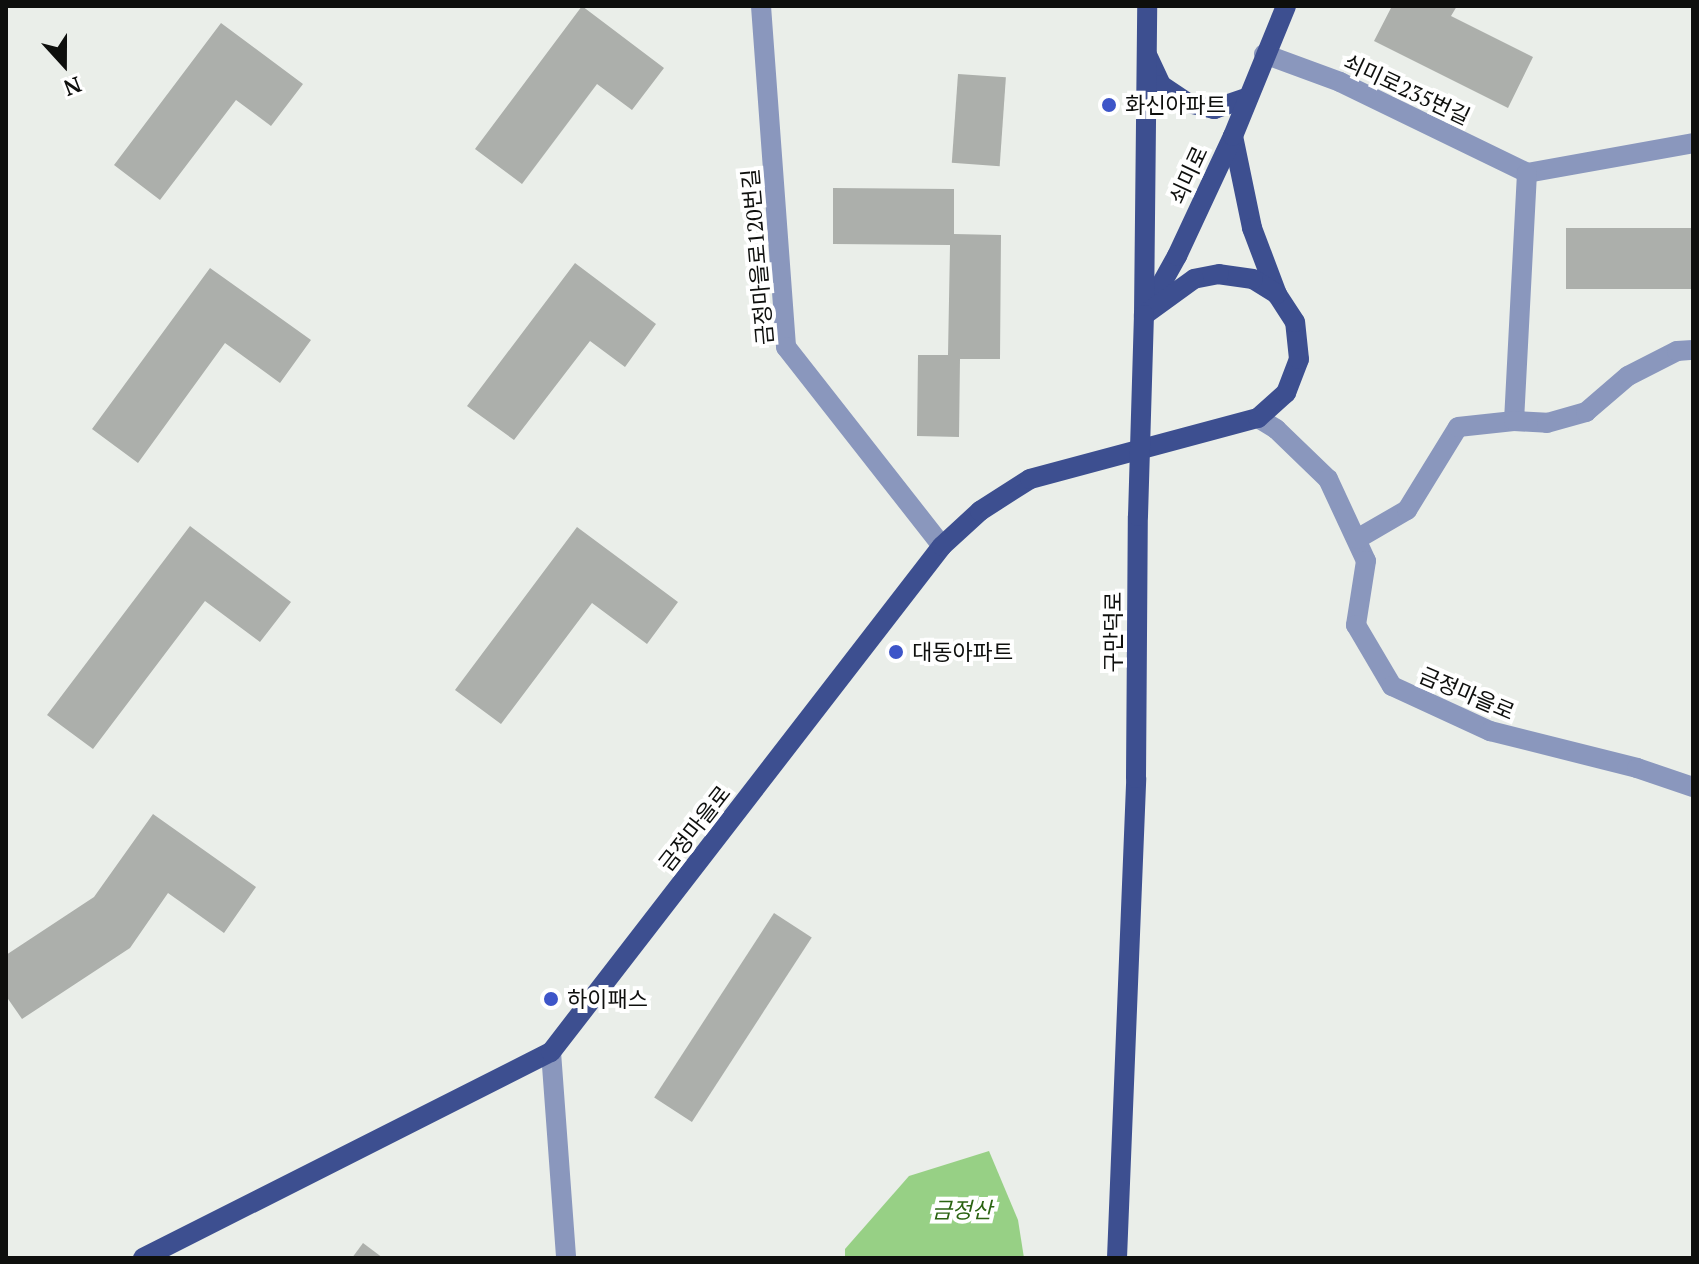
<!DOCTYPE html>
<meta charset="utf-8">
<style>
body{margin:0}
#map{position:relative;width:1699px;height:1264px;overflow:hidden;background:#eaeee9;font-family:"PT Serif","Noto Sans KR",serif}
div>[style]{position:absolute}
.green>*{inset:0;background:#97d085}
.building>*{inset:0;background:#acafab;transform-origin:0 0}
.minor>*{height:20px;margin:-10px;padding:0 10px;transform-origin:10px;border-radius:10px;background:#8a97bd}
.major>*{height:20px;margin:-10px;padding:0 10px;transform-origin:10px;border-radius:10px;background:#3d4f90}
.major-bridge>*{height:20px;margin:-10px;padding:0 10px;transform-origin:10px;border-radius:10px;background:#3d4f90}
.dots>*{width:22px;height:22px;translate:-50% -50%;box-sizing:border-box;border:4px solid #fff;border-radius:50%}
span{translate:-50% -50%;white-space:nowrap;text-align:center;line-height:1.15;-webkit-text-stroke:8px #fff;paint-order:stroke}
.street-label{font-size:22px;color:#0e0f0d}
.poi-label{font-size:22px;color:#0e0f0d}
.left{translate:0 -50%;text-align:left}
.park-label{font-size:22px;color:#2b6312;font-style:italic}
.frame{position:absolute;inset:0;border:8px solid #0e0f0d;pointer-events:none}
.north{position:absolute;left:24px;top:24px;width:80px;height:80px;-webkit-text-stroke:6px #fff;paint-order:stroke;rotate:159deg;font-size:22px;font-weight:700;line-height:32px;text-align:center;color:#0e0f0d}
.north::after{content:'';display:block;margin:auto;width:28px;height:36px;background:#0e0f0d;clip-path:polygon(50% 0,100% 100%,50% 72%,0 100%)}
</style>
<div id="map">
<div class="green">
<div style="clip-path:polygon(989px 1151px,1018px 1220px,1024px 1258px,845px 1258px,845px 1249px,909px 1176px)"></div>
</div>
<div class="building">
<div style="clip-path:polygon(582px 6px,664px 68px,632px 110px,597px 84px,522px 184px,475px 149px)"></div>
<div style="clip-path:polygon(1392px 6px,1457px 6px,1451px 16px,1533px 57px,1508px 108px,1374px 41px)"></div>
<div style="clip-path:polygon(221px 23px,303px 84px,271px 126px,236px 100px,160px 200px,114px 165px)"></div>
<div style="left:958px;top:74px;width:48px;height:89px;rotate:4deg"></div>
<div style="clip-path:polygon(833px 188px,954px 189px,954px 234px,1001px 235px,1000px 359px,960px 359px,959px 437px,917px 436px,918px 355px,948px 355px,950px 245px,833px 244px)"></div>
<div style="left:1693px;top:228px;width:61px;height:127px;rotate:90deg"></div>
<div style="clip-path:polygon(575px 263px,656px 324px,625px 367px,590px 341px,514px 440px,467px 406px)"></div>
<div style="clip-path:polygon(210px 268px,311px 340px,280px 383px,225px 343px,138px 463px,92px 429px)"></div>
<div style="clip-path:polygon(190px 526px,291px 602px,260px 642px,205px 601px,93px 749px,47px 715px)"></div>
<div style="clip-path:polygon(577px 527px,678px 602px,647px 644px,592px 603px,501px 724px,455px 690px)"></div>
<div style="clip-path:polygon(153px 814px,256px 887px,224px 933px,168px 893px,130px 948px,22px 1019px,6px 996px,6px 955px,94px 897px)"></div>
<div style="left:774px;top:913px;width:45px;height:220px;rotate:33deg"></div>
<div style="clip-path:polygon(363px 1243px,383px 1258px,352px 1258px)"></div>
</div>
<div class="minor">
<div style="left:761px;top:6px;width:342px;rotate:85.8deg"></div>
<div style="left:786px;top:347px;width:253px;rotate:51.9deg"></div>
<div style="left:1264px;top:54px;width:81px;rotate:20.2deg"></div>
<div style="left:1340px;top:82px;width:208px;rotate:25.9deg"></div>
<div style="left:1527px;top:173px;width:169px;rotate:-10.2deg"></div>
<div style="left:1258px;top:418px;width:21px;rotate:31deg"></div>
<div style="left:1276px;top:429px;width:72px;rotate:43.9deg"></div>
<div style="left:1328px;top:479px;width:90px;rotate:65.1deg"></div>
<div style="left:1366px;top:561px;width:65px;rotate:98.9deg"></div>
<div style="left:1356px;top:625px;width:71px;rotate:59.5deg"></div>
<div style="left:1392px;top:686px;width:108px;rotate:24.7deg"></div>
<div style="left:1490px;top:731px;width:152px;rotate:14.1deg"></div>
<div style="left:1637px;top:768px;width:59px;rotate:18.7deg"></div>
<div style="left:1514px;top:421px;width:248px;rotate:-87deg"></div>
<div style="left:1357px;top:539px;width:58px;rotate:-30.1deg"></div>
<div style="left:1407px;top:510px;width:97px;rotate:-58.4deg"></div>
<div style="left:1458px;top:427px;width:56px;rotate:-6.1deg"></div>
<div style="left:1514px;top:421px;width:33px;rotate:3deg"></div>
<div style="left:1547px;top:423px;width:41px;rotate:-15.8deg"></div>
<div style="left:1586px;top:412px;width:55px;rotate:-40.6deg"></div>
<div style="left:1628px;top:376px;width:55px;rotate:-27deg"></div>
<div style="left:1677px;top:351px;width:16px;rotate:-4deg"></div>
<div style="left:551px;top:1052px;width:207px;rotate:85.8deg"></div>
</div>
<div class="major">
<div style="left:1148px;top:57px;width:31px;rotate:65deg"></div>
<div style="left:1161px;top:85px;width:32px;rotate:34deg"></div>
<div style="left:1188px;top:103px;width:27px;rotate:13deg"></div>
<div style="left:1214px;top:109px;width:34px;rotate:-19deg"></div>
<div style="left:1233px;top:136px;width:94px;rotate:78.3deg"></div>
<div style="left:1252px;top:228px;width:71px;rotate:69.3deg"></div>
<div style="left:1148px;top:308px;width:60px;rotate:-60.9deg"></div>
<div style="left:1177px;top:256px;width:132px;rotate:-65deg"></div>
<div style="left:1233px;top:136px;width:140px;rotate:-67.8deg"></div>
<div style="left:1144px;top:314px;width:308px;rotate:-89.4deg"></div>
<div style="left:143px;top:1258px;width:457px;rotate:-26.8deg"></div>
<div style="left:551px;top:1052px;width:639px;rotate:-52.31deg"></div>
<div style="left:942px;top:546px;width:52px;rotate:-42.6deg"></div>
<div style="left:980px;top:511px;width:59px;rotate:-32.6deg"></div>
<div style="left:1030px;top:479px;width:236px;rotate:-15deg"></div>
<div style="left:1258px;top:418px;width:38px;rotate:-42deg"></div>
<div style="left:1286px;top:393px;width:36px;rotate:-69deg"></div>
<div style="left:1299px;top:359px;width:37px;rotate:-96deg"></div>
<div style="left:1295px;top:322px;width:33px;rotate:-123deg"></div>
<div style="left:1277px;top:294px;width:28px;rotate:-148deg"></div>
<div style="left:1253px;top:279px;width:34px;rotate:-172deg"></div>
<div style="left:1219px;top:274px;width:25px;rotate:169deg"></div>
<div style="left:1194px;top:279px;width:62px;rotate:144.2deg"></div>
<div style="left:1117px;top:1258px;width:480px;rotate:-87.7deg"></div>
<div style="left:1136px;top:778px;width:262px;rotate:-89.6deg"></div>
</div>
<div class="major-bridge">
<div style="left:1138px;top:516px;width:201px;rotate:-88.3deg"></div>
</div>
<div class="dots">
<div style="left:1109px;top:105px;background:#3d55c8"></div>
<div style="left:896px;top:652px;background:#3d55c8"></div>
<div style="left:551px;top:999px;background:#3d55c8"></div>
</div>
<div class="street-label">
<span style="left:1407px;top:89px;rotate:25deg">쇠미로235번길</span>
<span style="left:1188px;top:175px;rotate:-65deg">쇠미로</span>
<span style="left:757px;top:257px;rotate:-95deg">금정마을로120번길</span>
<span style="left:1113px;top:632px;rotate:-90deg">구만덕로</span>
<span style="left:1467px;top:693px;rotate:23deg">금정마을로</span>
<span style="left:694px;top:828px;rotate:-52deg">금정마을로</span>
</div>
<div class="poi-label">
<span class="left" style="left:1125px;top:105px">화신아파트</span>
<span class="left" style="left:912px;top:652px">대동아파트</span>
<span class="left" style="left:567px;top:999px">하이패스</span>
</div>
<div class="park-label">
<span style="left:962px;top:1210px">금정산</span>
</div>
<div class="frame"></div>
<div class="north">N</div>
</div>
